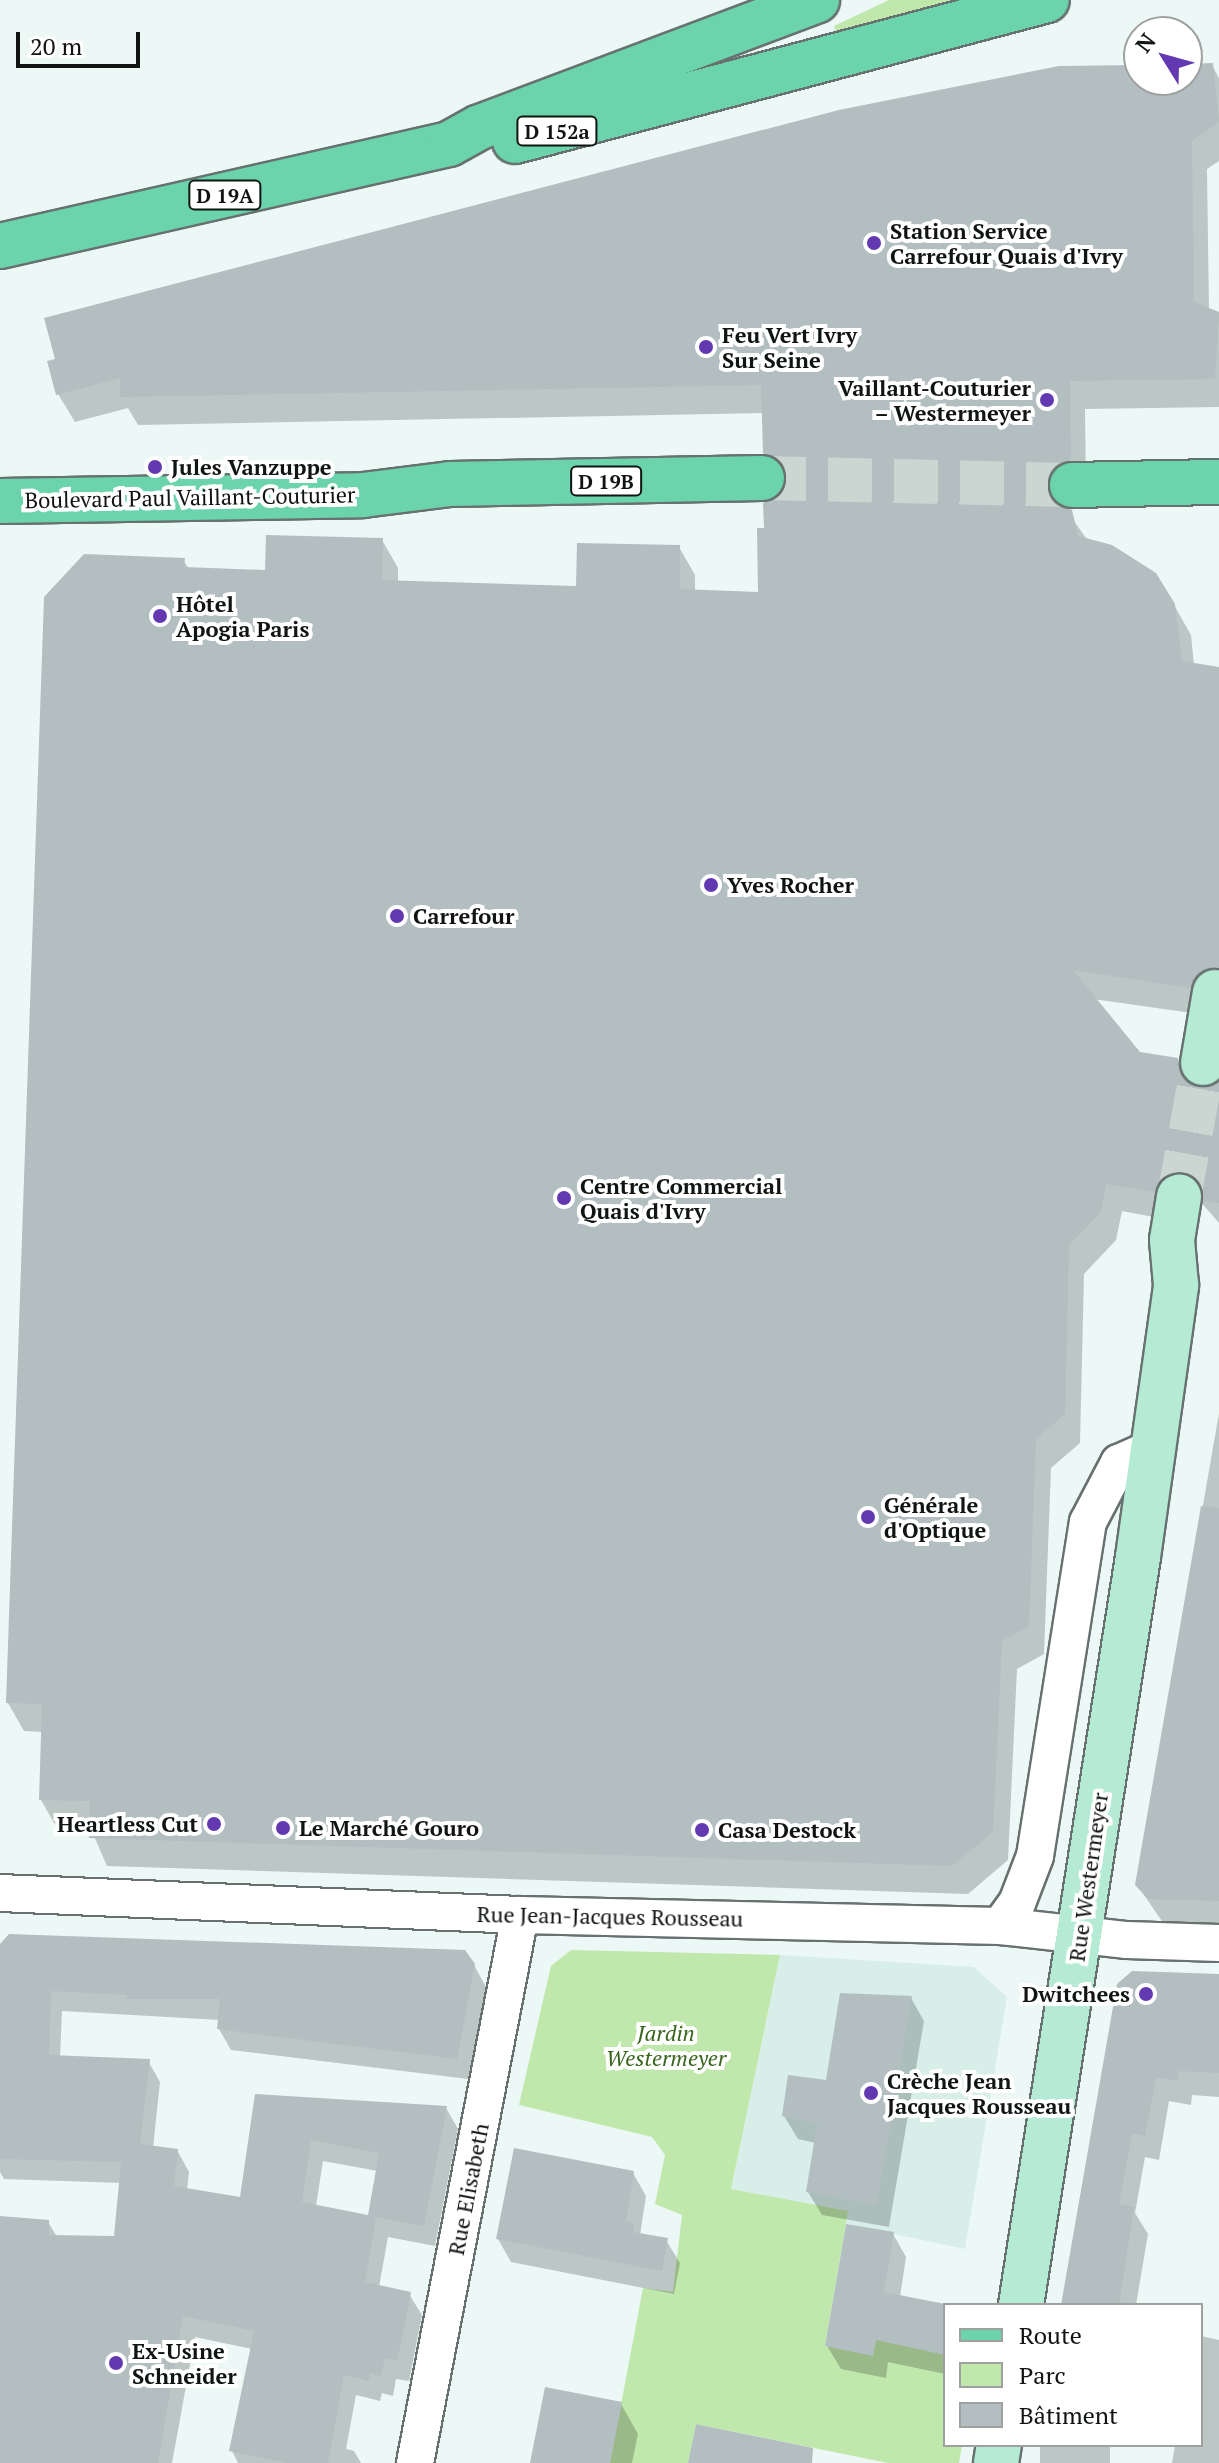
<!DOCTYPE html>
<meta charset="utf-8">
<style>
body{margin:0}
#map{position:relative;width:1219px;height:2463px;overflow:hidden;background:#ecf8f5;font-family:"PT Serif",serif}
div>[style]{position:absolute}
.built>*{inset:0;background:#d8eee9}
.green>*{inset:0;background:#c0e8ac}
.shadow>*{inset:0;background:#0003;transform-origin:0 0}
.building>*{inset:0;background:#b2bebf}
.secondary-tunnel>*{height:44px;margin-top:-22px;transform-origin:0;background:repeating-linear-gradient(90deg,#cbd6d3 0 44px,transparent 0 66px)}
.primary-tunnel>*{height:44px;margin-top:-22px;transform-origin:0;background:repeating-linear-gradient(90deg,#cbd6d3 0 44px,transparent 0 66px)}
.roads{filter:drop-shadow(2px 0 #67716f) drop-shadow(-2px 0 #67716f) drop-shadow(0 2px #67716f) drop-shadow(0 -2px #67716f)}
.minor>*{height:36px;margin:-18px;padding:0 18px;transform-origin:18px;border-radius:18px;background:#fff}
.secondary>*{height:44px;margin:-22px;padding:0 22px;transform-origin:22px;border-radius:22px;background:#b5ead5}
.primary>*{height:44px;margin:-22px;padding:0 22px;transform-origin:22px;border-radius:22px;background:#6bd4ac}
.dots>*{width:22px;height:22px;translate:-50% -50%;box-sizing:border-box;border:4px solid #fff;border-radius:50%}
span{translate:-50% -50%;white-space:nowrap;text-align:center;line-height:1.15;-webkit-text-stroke:8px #fff;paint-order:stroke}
.shield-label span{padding:2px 6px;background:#fff;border:2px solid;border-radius:6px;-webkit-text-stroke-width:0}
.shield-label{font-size:20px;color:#101413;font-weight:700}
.poi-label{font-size:22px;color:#101413;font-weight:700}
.left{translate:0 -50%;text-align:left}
.right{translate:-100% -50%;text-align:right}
.street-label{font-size:22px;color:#101413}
.park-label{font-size:22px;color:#39651c;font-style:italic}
.legend{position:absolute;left:943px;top:2303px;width:260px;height:144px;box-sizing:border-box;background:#fff;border:2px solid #9fa1a1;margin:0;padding:10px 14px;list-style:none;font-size:24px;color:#101413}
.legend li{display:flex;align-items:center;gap:16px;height:40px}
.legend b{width:40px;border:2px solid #9fa1a1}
.north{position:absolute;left:1123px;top:16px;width:80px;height:80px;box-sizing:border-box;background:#fff;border:2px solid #9fa1a1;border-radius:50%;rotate:307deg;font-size:22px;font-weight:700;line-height:32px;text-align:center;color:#101413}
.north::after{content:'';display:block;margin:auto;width:28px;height:36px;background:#6239b1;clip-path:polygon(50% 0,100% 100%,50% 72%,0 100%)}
.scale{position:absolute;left:16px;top:32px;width:124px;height:36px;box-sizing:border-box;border:4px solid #101413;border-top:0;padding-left:10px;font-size:24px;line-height:28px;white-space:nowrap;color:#101413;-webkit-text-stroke:6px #fff;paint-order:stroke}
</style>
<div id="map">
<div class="built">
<div style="clip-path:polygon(780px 1955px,974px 1967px,1007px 1997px,965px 2249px,846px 2224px,847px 2211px,731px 2190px)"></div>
</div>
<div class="green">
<div style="clip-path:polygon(889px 0,959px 0,836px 33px,834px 26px)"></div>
<div style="clip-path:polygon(571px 1950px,780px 1955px,731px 2189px,848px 2211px,825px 2346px,873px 2355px,877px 2331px,945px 2355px,945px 2445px,962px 2445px,959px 2463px,888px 2463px,696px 2424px,688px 2463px,610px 2463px,643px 2288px,673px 2292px,682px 2215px,655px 2204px,665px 2155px,652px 2137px,519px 2105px,551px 1966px)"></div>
</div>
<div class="shadow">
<div style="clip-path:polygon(1187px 65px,1212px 65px,1219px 78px,1219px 161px,1207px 169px,1209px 310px,1219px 314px,1219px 407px,1085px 409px,1086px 488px,1074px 492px,1065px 508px,1088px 541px,1174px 605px,1191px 635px,1194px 665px,1219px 669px,1219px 1001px,1206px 1015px,1093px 999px,1139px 1054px,1177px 1060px,1200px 1090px,1219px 1083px,1219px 1223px,1199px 1200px,1170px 1220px,1122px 1211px,1116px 1240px,1084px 1274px,1080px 1443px,1051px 1468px,1044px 1654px,1017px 1669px,1008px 1860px,968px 1894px,107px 1866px,91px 1829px,57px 1828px,41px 1800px,43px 1732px,24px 1731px,8px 1703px,183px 560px,189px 569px,267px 572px,382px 540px,398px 568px,398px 582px,578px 588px,679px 547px,695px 575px,695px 591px,760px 594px,766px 530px,787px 485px,765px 453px,764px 413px,138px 425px,128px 408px,75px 422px,58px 394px,1139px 66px,1139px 80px,1187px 80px)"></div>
<div style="clip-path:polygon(1219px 1413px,1219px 1928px,1166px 1927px,1137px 1885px)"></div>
<div style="clip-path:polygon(evenodd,0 1947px,474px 1965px,486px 1987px,468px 2079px,231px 2050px,219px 2029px,220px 2020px,62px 2011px,60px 2058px,148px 2061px,160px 2082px,153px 2148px,177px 2150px,189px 2172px,187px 2191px,242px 2199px,257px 2096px,446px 2108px,458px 2129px,435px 2246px,388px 2237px,379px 2287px,409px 2294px,422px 2315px,409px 2381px,396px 2379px,393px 2396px,382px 2393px,380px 2401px,356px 2395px,346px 2449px,354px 2451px,361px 2463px,238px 2463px,232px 2451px,252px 2349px,195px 2337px,172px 2463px,0 2463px,0 2218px,48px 2222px,57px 2237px,116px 2238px,121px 2183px,4px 2179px,0 2172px,0 1947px,323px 2161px,378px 2171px,369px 2217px,316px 2206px,323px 2161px)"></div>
<div style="clip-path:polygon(1219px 1976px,1219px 2097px,1192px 2095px,1191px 2105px,1169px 2101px,1159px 2160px,1145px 2157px,1135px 2213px,1148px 2234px,1136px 2305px,1064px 2305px,1119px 1985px)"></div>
<div style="clip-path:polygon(911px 1998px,924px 2021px,889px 2227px,822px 2215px,808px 2192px,816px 2143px,798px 2139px,784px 2116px,827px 2082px)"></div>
<div style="clip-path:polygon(633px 2173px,646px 2196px,640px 2235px,666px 2240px,680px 2263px,674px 2294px,511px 2262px,498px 2239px)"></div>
<div style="clip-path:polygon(893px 2234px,906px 2257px,900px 2297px,945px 2306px,945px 2374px,888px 2362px,886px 2378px,841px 2369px,827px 2346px)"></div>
<div style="clip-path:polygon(1201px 2336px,1219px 2340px,1219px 2463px,1172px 2463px,1175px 2445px,1201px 2445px)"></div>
<div style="clip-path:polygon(621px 2404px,638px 2434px,632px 2463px,532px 2463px)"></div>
<div style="left:1040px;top:2445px;width:70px;height:18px"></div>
</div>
<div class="building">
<div style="clip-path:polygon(1213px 63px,1219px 122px,1192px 141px,1194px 302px,1219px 312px,1215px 379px,1070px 381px,1071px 460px,1058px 464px,1047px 485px,1051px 499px,1072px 510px,1078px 536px,1112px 545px,1156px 573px,1175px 604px,1182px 661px,1219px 667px,1219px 967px,1206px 969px,1190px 988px,1073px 970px,1140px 1052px,1178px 1058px,1180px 1072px,1198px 1087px,1219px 1081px,1219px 1203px,1204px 1201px,1195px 1178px,1182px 1172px,1160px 1181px,1154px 1192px,1106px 1184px,1101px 1212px,1069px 1245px,1065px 1414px,1036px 1439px,1029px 1626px,1002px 1641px,993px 1832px,952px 1866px,89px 1838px,90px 1801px,39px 1800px,42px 1704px,6px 1703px,44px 597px,84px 554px,185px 558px,184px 567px,265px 570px,266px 535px,383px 538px,382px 580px,576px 586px,577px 543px,680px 545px,680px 589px,758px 592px,757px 528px,764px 528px,763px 503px,783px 491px,787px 477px,783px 464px,763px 453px,761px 385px,120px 397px,120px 378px,56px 395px,47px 361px,55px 359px,44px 318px,839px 110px,1059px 66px,1139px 65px,1139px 80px,1187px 80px,1187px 64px)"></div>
<div style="clip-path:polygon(1201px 1506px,1219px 1508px,1219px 1901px,1148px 1899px,1135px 1885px)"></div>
<div style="clip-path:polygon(evenodd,9px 1934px,465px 1950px,475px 1964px,457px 2059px,217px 2029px,220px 1999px,126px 1999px,127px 1995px,51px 1991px,49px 2055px,150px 2059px,140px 2144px,178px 2149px,174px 2186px,240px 2197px,255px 2094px,447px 2106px,424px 2226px,376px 2217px,365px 2282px,411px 2292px,397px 2361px,385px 2358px,381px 2376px,370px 2373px,369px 2381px,344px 2375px,328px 2463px,288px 2463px,229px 2451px,254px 2331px,183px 2316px,158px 2463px,0 2463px,0 2216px,49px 2220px,49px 2235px,114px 2236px,121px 2162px,0 2159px,0 1944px,9px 1934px,311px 2140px,379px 2153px,368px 2215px,302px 2202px,311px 2140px)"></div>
<div style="clip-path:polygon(1132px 1971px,1219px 1974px,1219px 2073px,1179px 2071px,1177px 2081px,1156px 2077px,1145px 2136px,1132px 2133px,1119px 2204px,1134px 2207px,1119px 2305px,1061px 2305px,1117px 1984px)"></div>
<div style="clip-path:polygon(840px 1993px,912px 1996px,877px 2205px,806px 2192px,817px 2124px,782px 2116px,788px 2075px,826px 2080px)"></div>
<div style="clip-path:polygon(514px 2148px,634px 2171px,626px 2221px,634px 2223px,633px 2232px,668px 2238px,662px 2271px,496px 2239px)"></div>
<div style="clip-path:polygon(846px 2224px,894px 2232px,884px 2292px,945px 2304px,945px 2355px,876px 2340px,873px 2356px,825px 2346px)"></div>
<div style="clip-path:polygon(545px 2387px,622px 2402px,610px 2463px,530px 2463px)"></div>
<div style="clip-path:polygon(696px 2424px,813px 2448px,812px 2463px,688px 2463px)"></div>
</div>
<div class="secondary-tunnel">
<div style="left:1179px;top:1197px;width:136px;rotate:-79.8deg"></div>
</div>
<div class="primary-tunnel">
<div style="left:762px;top:478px;width:310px;rotate:1.3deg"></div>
</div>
<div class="roads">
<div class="minor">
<div style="left:0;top:1893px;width:520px;rotate:2.42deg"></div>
<div style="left:520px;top:1915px;width:480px;rotate:1.3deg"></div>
<div style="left:1000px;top:1926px;width:128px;rotate:6.3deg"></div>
<div style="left:1127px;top:1940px;width:92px;rotate:1.9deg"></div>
<div style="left:1000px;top:1926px;width:29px;rotate:-54deg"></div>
<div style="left:1017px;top:1903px;width:50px;rotate:-69deg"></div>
<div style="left:1035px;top:1856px;width:338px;rotate:-81deg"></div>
<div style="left:1088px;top:1522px;width:67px;rotate:-62.3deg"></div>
<div style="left:1119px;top:1463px;width:34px;rotate:-24deg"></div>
<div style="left:415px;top:2463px;width:558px;rotate:-79.15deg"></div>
</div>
<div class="secondary">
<div style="left:1203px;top:1063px;width:72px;rotate:-80.4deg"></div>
<div style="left:1021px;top:2305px;width:757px;rotate:-81.11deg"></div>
<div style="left:1138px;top:1557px;width:275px;rotate:-82deg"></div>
<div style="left:1176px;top:1285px;width:45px;rotate:-95.1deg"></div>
<div style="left:1172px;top:1240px;width:44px;rotate:-80.8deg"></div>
<div style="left:996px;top:2463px;width:18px;rotate:-81deg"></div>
</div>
<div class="primary">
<div style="left:515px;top:141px;width:550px;rotate:-14.84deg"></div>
<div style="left:0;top:246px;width:460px;rotate:-12.8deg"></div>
<div style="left:449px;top:144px;width:35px;rotate:-29deg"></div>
<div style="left:480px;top:127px;width:360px;rotate:-20.6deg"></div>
<div style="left:1072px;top:485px;width:147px;rotate:-1.2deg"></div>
<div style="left:0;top:501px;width:363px;rotate:-0.9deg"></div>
<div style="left:363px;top:495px;width:88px;rotate:-7.2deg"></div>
<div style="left:450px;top:484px;width:312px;rotate:-1.1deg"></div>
</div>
</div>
<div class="dots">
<div style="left:874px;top:243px;background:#6239b1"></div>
<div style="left:706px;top:347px;background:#6239b1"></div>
<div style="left:1047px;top:400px;background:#6239b1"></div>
<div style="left:155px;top:467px;background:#6239b1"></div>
<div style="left:160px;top:616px;background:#6239b1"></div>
<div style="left:711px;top:885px;background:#6239b1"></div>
<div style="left:397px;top:916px;background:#6239b1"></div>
<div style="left:564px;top:1198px;background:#6239b1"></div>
<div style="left:868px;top:1517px;background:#6239b1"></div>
<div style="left:214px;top:1824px;background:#6239b1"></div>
<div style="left:283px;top:1828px;background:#6239b1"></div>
<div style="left:702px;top:1830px;background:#6239b1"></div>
<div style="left:1146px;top:1994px;background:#6239b1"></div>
<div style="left:871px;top:2093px;background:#6239b1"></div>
<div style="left:116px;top:2363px;background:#6239b1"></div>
</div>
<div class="shield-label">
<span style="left:557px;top:131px">D 152a</span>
<span style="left:225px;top:195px">D 19A</span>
<span style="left:606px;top:481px">D 19B</span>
</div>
<div class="poi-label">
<span class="left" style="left:890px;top:243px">Station Service<br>Carrefour Quais d'Ivry</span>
<span class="left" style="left:722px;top:347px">Feu Vert Ivry<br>Sur Seine</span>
<span class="right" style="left:1031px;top:400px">Vaillant-Couturier<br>– Westermeyer</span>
<span class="left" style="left:171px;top:467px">Jules Vanzuppe</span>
<span class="left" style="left:176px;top:616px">Hôtel<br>Apogia Paris</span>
<span class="left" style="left:727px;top:885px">Yves Rocher</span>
<span class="left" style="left:413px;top:916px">Carrefour</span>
<span class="left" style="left:580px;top:1198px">Centre Commercial<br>Quais d'Ivry</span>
<span class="left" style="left:884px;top:1517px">Générale<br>d'Optique</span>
<span class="right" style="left:198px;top:1824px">Heartless Cut</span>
<span class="left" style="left:299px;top:1828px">Le Marché Gouro</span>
<span class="left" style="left:718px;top:1830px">Casa Destock</span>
<span class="right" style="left:1130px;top:1994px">Dwitchees</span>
<span class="left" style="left:887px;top:2093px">Crèche Jean<br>Jacques Rousseau</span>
<span class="left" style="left:132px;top:2363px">Ex-Usine<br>Schneider</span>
</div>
<div class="street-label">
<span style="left:190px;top:497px;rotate:-1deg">Boulevard Paul Vaillant-Couturier</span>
<span style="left:1088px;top:1877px;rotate:-82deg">Rue Westermeyer</span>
<span style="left:610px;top:1916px;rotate:1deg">Rue Jean-Jacques Rousseau</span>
<span style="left:468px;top:2189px;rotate:-79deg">Rue Elisabeth</span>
</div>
<div class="park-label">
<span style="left:666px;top:2045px">Jardin<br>Westermeyer</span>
</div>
<ul class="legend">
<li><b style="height:10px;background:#6bd4ac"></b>Route</li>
<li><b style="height:22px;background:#c0e8ac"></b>Parc</li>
<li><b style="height:22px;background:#b2bebf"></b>Bâtiment</li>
</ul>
<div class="north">N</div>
<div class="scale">20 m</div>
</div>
